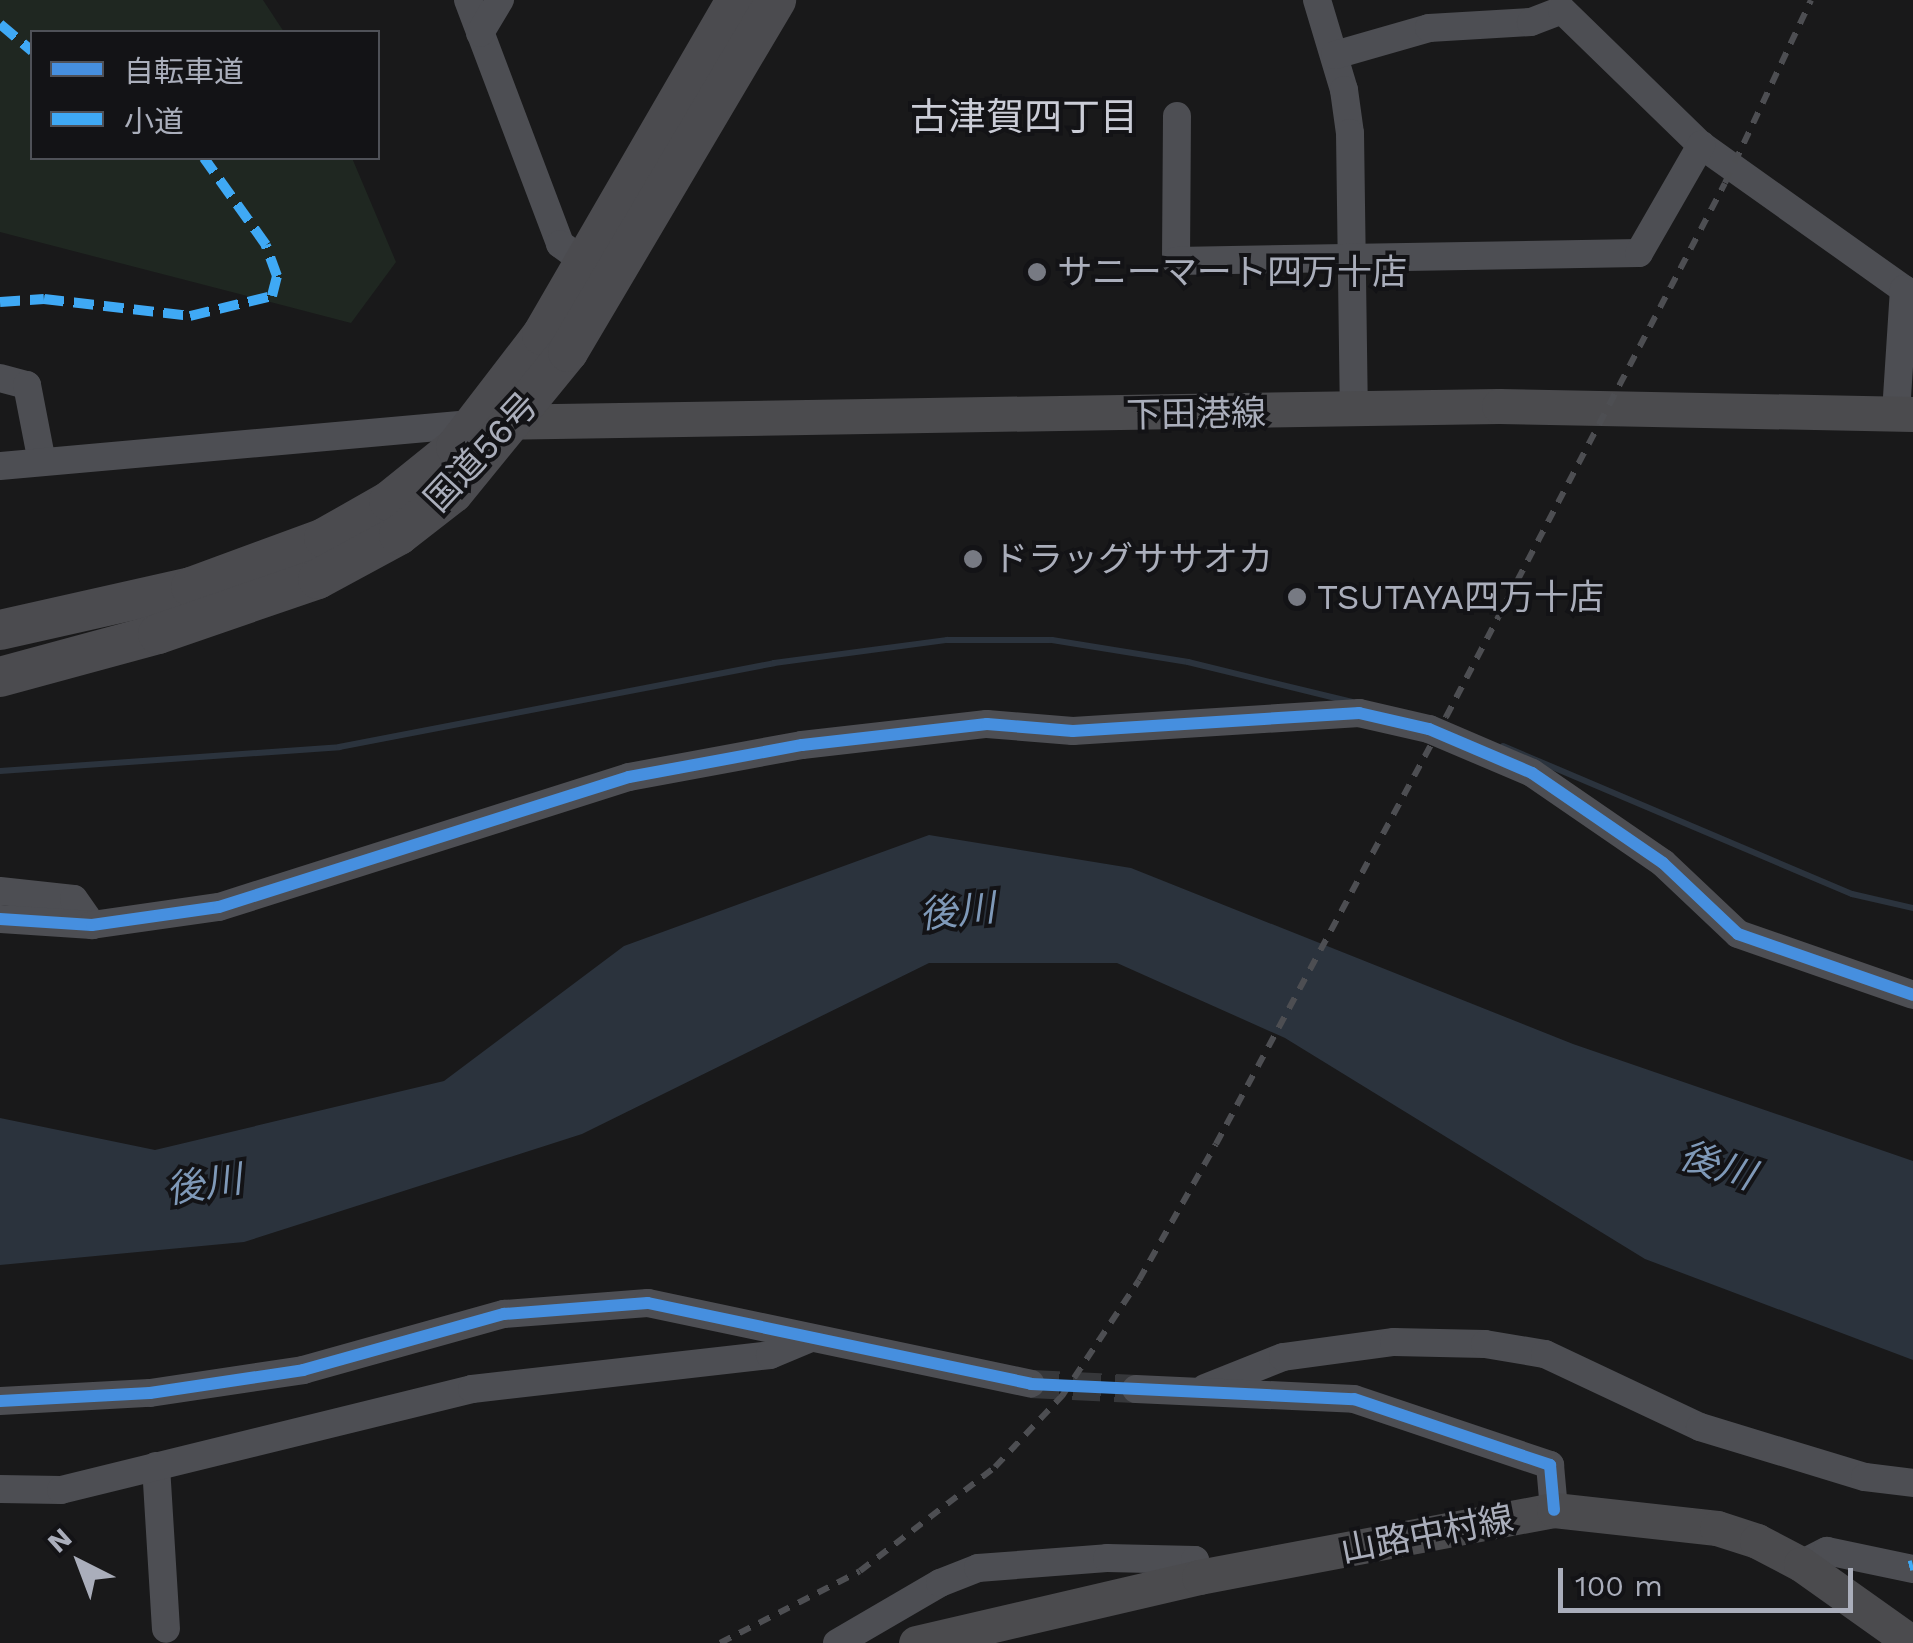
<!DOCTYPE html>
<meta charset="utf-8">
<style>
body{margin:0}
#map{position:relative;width:1913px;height:1643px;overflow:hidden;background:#19191a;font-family:"Work Sans","Noto Sans JP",sans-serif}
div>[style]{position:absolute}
.green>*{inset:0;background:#1f2721}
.water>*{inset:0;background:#2b333d}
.stream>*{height:6px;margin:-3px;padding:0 3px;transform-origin:3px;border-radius:3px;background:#2b333d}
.minor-tunnel>*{height:28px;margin-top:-14px;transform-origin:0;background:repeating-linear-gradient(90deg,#36373a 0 28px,transparent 0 42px)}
.minor>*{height:28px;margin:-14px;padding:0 14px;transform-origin:14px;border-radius:14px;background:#4d4e53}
.major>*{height:35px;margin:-17.5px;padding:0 17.5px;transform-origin:17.5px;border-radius:17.5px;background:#4b4b4e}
.highway>*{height:40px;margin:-20px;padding:0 20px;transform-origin:20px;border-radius:20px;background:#4b4b4f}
.rail>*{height:6px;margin-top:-3px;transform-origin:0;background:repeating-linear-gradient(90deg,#4d4e52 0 12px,transparent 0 22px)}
.quiet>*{height:10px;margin-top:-5px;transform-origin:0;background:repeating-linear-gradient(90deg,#3fa9f5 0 20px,transparent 0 30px)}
.cycleway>*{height:12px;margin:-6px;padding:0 6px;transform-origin:6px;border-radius:6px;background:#468fdf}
.dots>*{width:28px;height:28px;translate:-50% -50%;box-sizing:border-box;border:5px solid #131316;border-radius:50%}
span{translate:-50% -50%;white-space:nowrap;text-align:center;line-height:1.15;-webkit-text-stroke:8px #131316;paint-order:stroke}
.poi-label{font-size:35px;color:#aaaebb}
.left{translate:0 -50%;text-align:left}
.street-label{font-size:35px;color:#aaaebb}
.neighbourhood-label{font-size:38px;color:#cbcdd7}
.water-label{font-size:38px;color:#7f99b8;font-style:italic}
.legend{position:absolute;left:30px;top:30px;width:350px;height:130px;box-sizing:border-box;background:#131316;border:2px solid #4f5158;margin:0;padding:12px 18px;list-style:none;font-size:30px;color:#aaaebb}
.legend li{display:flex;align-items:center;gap:20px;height:50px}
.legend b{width:50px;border:2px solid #4f5158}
.north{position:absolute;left:30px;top:1513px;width:100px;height:100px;-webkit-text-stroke:8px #131316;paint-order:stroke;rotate:318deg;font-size:28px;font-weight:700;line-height:40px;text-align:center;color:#aaaebb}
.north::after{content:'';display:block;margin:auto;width:35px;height:45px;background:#aaaebb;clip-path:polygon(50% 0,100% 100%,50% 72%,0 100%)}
.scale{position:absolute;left:1558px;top:1568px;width:295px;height:45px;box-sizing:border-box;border:5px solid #aaaebb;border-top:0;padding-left:12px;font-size:30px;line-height:35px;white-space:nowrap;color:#aaaebb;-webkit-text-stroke:8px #131316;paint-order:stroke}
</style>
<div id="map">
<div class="green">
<div style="clip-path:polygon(0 0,263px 0,284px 32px,32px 32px,32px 158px,352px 158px,396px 262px,351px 323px,0 232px)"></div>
</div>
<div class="water">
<div style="clip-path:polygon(929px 835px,1131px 868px,1573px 1044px,1913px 1161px,1913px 1360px,1645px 1259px,1285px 1038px,1117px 963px,929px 963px,582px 1134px,244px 1242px,0 1265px,0 1118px,155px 1150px,444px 1081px,624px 946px)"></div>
</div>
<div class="stream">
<div style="left:1503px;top:746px;width:379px;rotate:23deg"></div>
<div style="left:1852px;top:894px;width:63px;rotate:12.9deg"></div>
<div style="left:0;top:771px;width:340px;rotate:-4deg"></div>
<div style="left:339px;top:747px;width:443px;rotate:-10.9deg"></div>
<div style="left:774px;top:663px;width:175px;rotate:-7.6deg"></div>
<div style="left:947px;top:640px;width:105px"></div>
<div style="left:1052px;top:640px;width:138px;rotate:9.2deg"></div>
<div style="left:1188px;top:662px;width:169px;rotate:13.7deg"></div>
</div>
<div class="minor-tunnel">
<div style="left:1031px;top:1384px;width:105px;rotate:2.7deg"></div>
</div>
<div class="minor">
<div style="left:468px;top:0;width:261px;rotate:69.3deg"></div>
<div style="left:560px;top:244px;width:27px;rotate:36deg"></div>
<div style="left:1317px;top:0;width:94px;rotate:73.3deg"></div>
<div style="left:1344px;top:90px;width:43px;rotate:82.1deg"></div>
<div style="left:1350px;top:133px;width:278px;rotate:89.2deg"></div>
<div style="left:480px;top:33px;width:39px;rotate:-59deg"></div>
<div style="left:1335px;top:55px;width:98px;rotate:-16deg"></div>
<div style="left:1429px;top:28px;width:102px;rotate:-3.4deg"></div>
<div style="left:1531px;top:22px;width:33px;rotate:-21deg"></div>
<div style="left:1562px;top:10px;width:194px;rotate:44.2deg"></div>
<div style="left:1701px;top:145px;width:249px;rotate:35.4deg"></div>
<div style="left:1904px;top:289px;width:125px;rotate:93.7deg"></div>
<div style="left:1177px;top:116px;width:145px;rotate:90.4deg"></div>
<div style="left:1176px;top:261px;width:463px;rotate:-1deg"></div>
<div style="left:1639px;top:253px;width:125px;rotate:-60.1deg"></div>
<div style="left:0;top:378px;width:28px;rotate:15deg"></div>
<div style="left:27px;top:385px;width:78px;rotate:79deg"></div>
<div style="left:0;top:466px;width:481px;rotate:-5.1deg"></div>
<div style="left:0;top:891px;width:74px;rotate:6.2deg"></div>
<div style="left:74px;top:899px;width:32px;rotate:55deg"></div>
<div style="left:0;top:919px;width:92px;rotate:3.7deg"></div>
<div style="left:92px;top:925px;width:128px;rotate:-8.1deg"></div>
<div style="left:219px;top:907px;width:430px;rotate:-17.6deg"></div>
<div style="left:629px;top:777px;width:176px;rotate:-10.5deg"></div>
<div style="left:802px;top:745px;width:186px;rotate:-6.5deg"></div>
<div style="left:987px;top:724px;width:86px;rotate:4.7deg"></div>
<div style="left:1073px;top:731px;width:287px;rotate:-3.6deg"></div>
<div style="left:1359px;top:713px;width:72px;rotate:12.9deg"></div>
<div style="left:1429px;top:729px;width:112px;rotate:23.1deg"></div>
<div style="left:1532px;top:773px;width:159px;rotate:34.5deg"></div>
<div style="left:1663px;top:863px;width:103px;rotate:43.4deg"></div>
<div style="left:1738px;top:934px;width:185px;rotate:19.2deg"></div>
<div style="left:1205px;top:1388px;width:84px;rotate:-21.7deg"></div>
<div style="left:1283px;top:1357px;width:112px;rotate:-7.7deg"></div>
<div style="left:1394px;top:1342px;width:91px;rotate:1.3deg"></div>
<div style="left:1485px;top:1344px;width:61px;rotate:9.5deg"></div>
<div style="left:1545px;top:1354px;width:171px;rotate:25.2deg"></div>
<div style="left:1700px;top:1427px;width:172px;rotate:16.9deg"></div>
<div style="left:1865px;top:1477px;width:48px;rotate:7.1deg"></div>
<div style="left:1136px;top:1389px;width:218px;rotate:2.6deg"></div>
<div style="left:1354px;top:1399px;width:207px;rotate:18.6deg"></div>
<div style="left:1550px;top:1465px;width:45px;rotate:84.9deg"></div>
<div style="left:0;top:1401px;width:150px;rotate:-3.1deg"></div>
<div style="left:150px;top:1393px;width:155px;rotate:-8.5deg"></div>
<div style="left:303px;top:1370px;width:209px;rotate:-15.6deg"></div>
<div style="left:504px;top:1314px;width:144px;rotate:-4.4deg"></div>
<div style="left:648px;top:1303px;width:391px;rotate:11.9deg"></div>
<div style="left:156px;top:1466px;width:163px;rotate:86.5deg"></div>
<div style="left:0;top:1489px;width:61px;rotate:0.9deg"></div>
<div style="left:61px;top:1490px;width:423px;rotate:-13.8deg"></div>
<div style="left:472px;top:1389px;width:300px;rotate:-6.5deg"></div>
<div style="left:770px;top:1355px;width:44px;rotate:-22.5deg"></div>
<div style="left:1801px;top:1564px;width:29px;rotate:-27deg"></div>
<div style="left:1827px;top:1551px;width:88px;rotate:11.8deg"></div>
<div style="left:837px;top:1643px;width:119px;rotate:-30.2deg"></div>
<div style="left:940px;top:1583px;width:41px;rotate:-21.5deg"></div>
<div style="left:978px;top:1568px;width:129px;rotate:-4.4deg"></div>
<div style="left:1107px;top:1558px;width:88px;rotate:1.3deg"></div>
<div style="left:1195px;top:1560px;width:17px;rotate:77deg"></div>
</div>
<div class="major">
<div style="left:489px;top:422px;width:1010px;rotate:-0.91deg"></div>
<div style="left:1499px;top:406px;width:414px;rotate:1.1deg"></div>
<div style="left:916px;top:1643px;width:291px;rotate:-13.1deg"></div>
<div style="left:1199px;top:1577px;width:361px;rotate:-10.7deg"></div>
<div style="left:1554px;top:1510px;width:164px;rotate:6.3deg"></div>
<div style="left:1717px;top:1528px;width:42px;rotate:18deg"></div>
<div style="left:1757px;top:1541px;width:50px;rotate:27.6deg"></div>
<div style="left:1801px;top:1564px;width:136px;rotate:35.4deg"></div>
</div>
<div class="highway">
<div style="left:0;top:630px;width:196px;rotate:-12.7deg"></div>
<div style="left:191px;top:587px;width:142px;rotate:-20.2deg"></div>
<div style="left:324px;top:538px;width:75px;rotate:-29.6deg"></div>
<div style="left:389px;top:501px;width:86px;rotate:-38.9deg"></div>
<div style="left:456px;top:447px;width:141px;rotate:-52.5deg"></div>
<div style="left:542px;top:335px;width:387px;rotate:-59.9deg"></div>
<div style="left:0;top:677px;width:164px;rotate:-15.2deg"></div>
<div style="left:158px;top:634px;width:169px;rotate:-19deg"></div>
<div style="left:318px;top:579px;width:92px;rotate:-28.5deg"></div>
<div style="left:399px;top:535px;width:68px;rotate:-37.9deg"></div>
<div style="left:453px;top:493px;width:182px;rotate:-50.8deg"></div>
<div style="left:568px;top:352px;width:409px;rotate:-59.4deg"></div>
</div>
<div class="rail">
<div style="left:720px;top:1643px;width:157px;rotate:-27.2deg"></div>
<div style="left:860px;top:1571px;width:170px;rotate:-37.6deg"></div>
<div style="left:995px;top:1467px;width:98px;rotate:-46.7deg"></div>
<div style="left:1062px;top:1396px;width:139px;rotate:-56.4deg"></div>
<div style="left:1139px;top:1280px;width:156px;rotate:-60.5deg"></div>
<div style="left:1216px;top:1144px;width:485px;rotate:-61.7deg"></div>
<div style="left:1446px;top:717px;width:602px;rotate:-62.41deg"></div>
<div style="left:1725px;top:183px;width:202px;rotate:-64.8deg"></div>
</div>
<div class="quiet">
<div style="left:0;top:24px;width:42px;rotate:40.2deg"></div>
<div style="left:0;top:302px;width:44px;rotate:-3.9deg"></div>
<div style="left:44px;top:299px;width:147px;rotate:6.6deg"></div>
<div style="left:190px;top:316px;width:84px;rotate:-13.7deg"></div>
<div style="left:272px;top:296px;width:21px;rotate:-76deg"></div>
<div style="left:277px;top:276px;width:33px;rotate:-110deg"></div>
<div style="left:266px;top:245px;width:107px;rotate:-125.5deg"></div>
<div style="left:1909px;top:1566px;width:4px;rotate:-14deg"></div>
</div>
<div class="cycleway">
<div style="left:0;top:919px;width:92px;rotate:3.7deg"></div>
<div style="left:92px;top:925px;width:128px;rotate:-8.1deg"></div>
<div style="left:219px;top:907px;width:430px;rotate:-17.6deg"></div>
<div style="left:629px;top:777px;width:176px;rotate:-10.5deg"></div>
<div style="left:802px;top:745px;width:186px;rotate:-6.5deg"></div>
<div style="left:987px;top:724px;width:86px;rotate:4.7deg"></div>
<div style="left:1073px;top:731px;width:287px;rotate:-3.6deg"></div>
<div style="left:1359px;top:713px;width:72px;rotate:12.9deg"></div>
<div style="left:1429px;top:729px;width:112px;rotate:23.1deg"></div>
<div style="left:1532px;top:773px;width:159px;rotate:34.5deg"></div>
<div style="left:1663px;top:863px;width:103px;rotate:43.4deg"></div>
<div style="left:1738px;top:934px;width:185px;rotate:19.2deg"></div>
<div style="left:0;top:1401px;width:150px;rotate:-3.1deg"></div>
<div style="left:150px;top:1393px;width:155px;rotate:-8.5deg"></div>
<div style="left:303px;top:1370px;width:209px;rotate:-15.6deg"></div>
<div style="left:504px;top:1314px;width:144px;rotate:-4.4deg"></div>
<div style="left:648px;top:1303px;width:391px;rotate:11.9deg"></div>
<div style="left:1031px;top:1384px;width:323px;rotate:2.7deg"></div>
<div style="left:1354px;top:1399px;width:207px;rotate:18.6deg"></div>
<div style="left:1550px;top:1465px;width:45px;rotate:84.9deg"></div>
</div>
<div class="dots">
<div style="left:1037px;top:272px;background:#777a83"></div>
<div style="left:973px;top:559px;background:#777a83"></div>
<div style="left:1297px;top:597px;background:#777a83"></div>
</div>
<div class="poi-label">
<span class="left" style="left:1057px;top:272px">サニーマート四万十店</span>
<span class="left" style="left:993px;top:559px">ドラッグササオカ</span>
<span class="left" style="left:1317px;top:597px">TSUTAYA四万十店</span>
</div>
<div class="street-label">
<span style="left:1196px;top:414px;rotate:-1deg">下田港線</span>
<span style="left:481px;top:452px;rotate:-47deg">国道56号</span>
<span style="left:1427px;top:1534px;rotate:-11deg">山路中村線</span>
</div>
<div class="neighbourhood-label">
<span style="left:1024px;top:118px">古津賀四丁目</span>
</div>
<div class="water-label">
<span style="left:957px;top:912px;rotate:-6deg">後川</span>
<span style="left:1717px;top:1166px;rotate:18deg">後川</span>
<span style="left:204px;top:1185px;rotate:-9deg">後川</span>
</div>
<ul class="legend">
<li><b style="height:12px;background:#468fdf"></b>自転車道</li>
<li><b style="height:12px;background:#3fa9f5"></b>小道</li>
</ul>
<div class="north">N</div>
<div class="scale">100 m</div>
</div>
